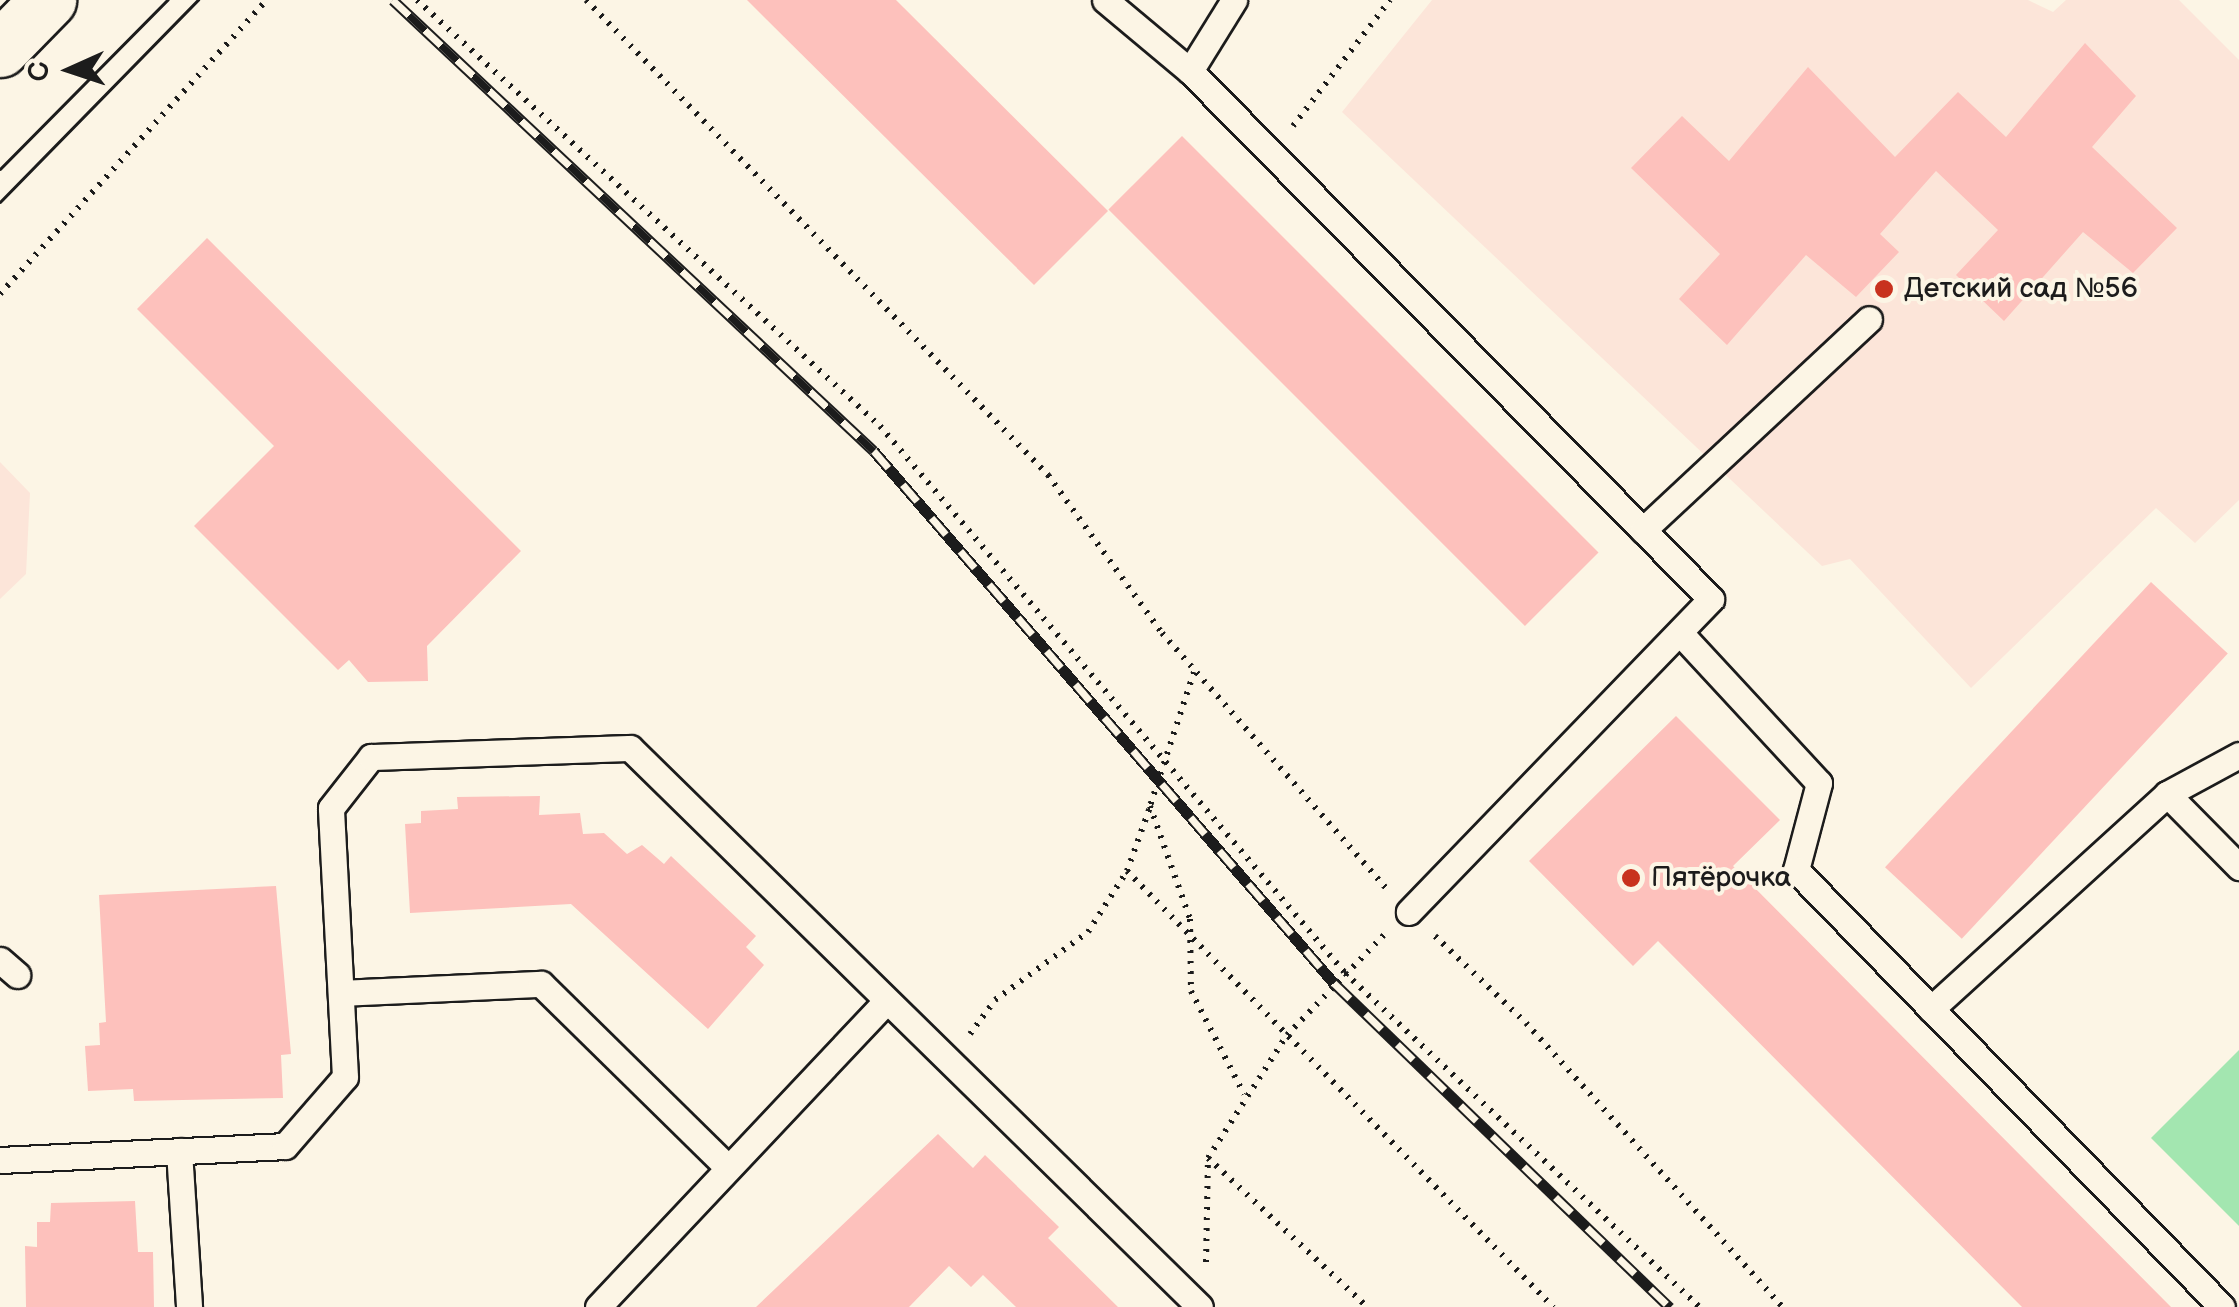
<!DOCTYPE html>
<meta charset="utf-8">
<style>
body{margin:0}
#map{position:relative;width:2239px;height:1307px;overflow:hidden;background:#fcf5e5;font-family:"Balsamiq Sans",sans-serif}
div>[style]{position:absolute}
.built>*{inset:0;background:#fce5d9}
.green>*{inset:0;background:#a3e6b0}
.building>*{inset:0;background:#fdc1bc;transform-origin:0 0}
.path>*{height:6px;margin-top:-3px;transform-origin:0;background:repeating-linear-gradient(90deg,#1c1c1c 0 2.5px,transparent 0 10.5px)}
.roads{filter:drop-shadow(2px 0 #1c1c1c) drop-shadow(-2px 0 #1c1c1c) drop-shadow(0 2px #1c1c1c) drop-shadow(0 -2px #1c1c1c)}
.service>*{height:25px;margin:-12.5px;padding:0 12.5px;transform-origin:12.5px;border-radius:12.5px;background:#fcf5e5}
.tertiary>*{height:55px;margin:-27.5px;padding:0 27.5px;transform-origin:27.5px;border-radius:27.5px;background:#fcf5e5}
.tram>*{height:2.5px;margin:-1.25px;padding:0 1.25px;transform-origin:1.25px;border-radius:1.25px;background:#1c1c1c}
.rail>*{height:11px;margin-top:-5.5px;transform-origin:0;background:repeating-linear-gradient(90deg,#fcf5e5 0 22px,#1c1c1c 0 44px);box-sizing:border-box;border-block:2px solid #1c1c1c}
.dots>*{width:28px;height:28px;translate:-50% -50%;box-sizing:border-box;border:5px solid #fcf5e5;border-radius:50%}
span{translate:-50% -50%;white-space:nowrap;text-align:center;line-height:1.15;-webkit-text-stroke:8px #fcf5e5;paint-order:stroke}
.poi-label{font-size:28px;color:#1c1c1c}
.left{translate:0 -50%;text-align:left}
.north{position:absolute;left:20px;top:20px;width:100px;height:100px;-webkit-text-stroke:8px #fcf5e5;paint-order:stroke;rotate:267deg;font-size:28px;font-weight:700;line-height:40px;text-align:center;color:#1c1c1c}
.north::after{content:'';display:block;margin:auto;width:35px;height:45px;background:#1c1c1c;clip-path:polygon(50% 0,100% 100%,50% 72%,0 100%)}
</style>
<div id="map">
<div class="built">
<div style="clip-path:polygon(1432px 0,2028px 0,2053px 12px,2066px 0,2179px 0,2239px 60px,2239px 500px,2195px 543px,2156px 508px,1971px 688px,1850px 559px,1822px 566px,1342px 112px)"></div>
<div style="clip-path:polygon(0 462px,30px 493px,26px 574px,0 599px)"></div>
</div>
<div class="green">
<div style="clip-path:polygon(2239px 1050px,2239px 1226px,2151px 1138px)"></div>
</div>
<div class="building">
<div style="clip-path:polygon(747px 0,896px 0,1108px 211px,1034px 285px)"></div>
<div style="clip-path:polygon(2085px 43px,2136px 96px,2092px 147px,2177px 228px,2133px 273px,2083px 232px,2004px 321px,1956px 275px,1998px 230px,1936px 171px,1880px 234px,1899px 252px,1856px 297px,1806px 255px,1727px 345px,1679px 299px,1720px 254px,1631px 168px,1682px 116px,1729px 161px,1808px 67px,1895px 157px,1958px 92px,2006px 137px)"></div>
<div style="left:1182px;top:136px;width:589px;height:104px;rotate:45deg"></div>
<div style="clip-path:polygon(207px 238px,521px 551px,427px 646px,428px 681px,368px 682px,349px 660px,338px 670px,194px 526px,274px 446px,137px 309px)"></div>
<div style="left:2151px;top:582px;width:105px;height:390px;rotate:43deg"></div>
<div style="clip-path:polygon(1676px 716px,1780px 820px,1733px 866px,2171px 1307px,2022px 1307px,1658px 941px,1633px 966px,1529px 861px)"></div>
<div style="clip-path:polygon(540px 796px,539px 815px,580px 813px,583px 834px,604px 833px,627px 854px,642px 845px,664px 864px,671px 856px,756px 936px,746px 947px,764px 965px,708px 1029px,571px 904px,410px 913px,405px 824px,421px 823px,421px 811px,458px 809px,457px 797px)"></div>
<div style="clip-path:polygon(276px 886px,291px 1054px,281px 1055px,283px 1098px,134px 1101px,133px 1089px,88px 1091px,85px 1046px,100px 1045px,99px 1023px,106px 1022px,99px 895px)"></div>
<div style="clip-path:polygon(938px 1134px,973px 1168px,985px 1155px,1059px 1227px,1048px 1238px,1118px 1307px,1016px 1307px,983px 1275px,971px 1287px,949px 1266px,909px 1307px,756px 1307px)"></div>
<div style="clip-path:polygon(135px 1201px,138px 1252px,153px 1252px,154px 1307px,26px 1307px,25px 1246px,37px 1247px,37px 1222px,50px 1222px,51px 1203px)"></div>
</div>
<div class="path">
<div style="left:417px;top:0;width:629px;rotate:42.62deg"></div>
<div style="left:880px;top:426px;width:718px;rotate:49.63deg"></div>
<div style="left:1345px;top:973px;width:487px;rotate:43.3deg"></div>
<div style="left:586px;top:0;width:663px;rotate:45.79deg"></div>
<div style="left:1048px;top:475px;width:195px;rotate:54.2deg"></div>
<div style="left:1162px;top:633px;width:341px;rotate:48.7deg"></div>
<div style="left:1293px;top:126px;width:159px;rotate:-52.4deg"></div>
<div style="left:0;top:294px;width:397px;rotate:-47.8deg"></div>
<div style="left:1194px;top:672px;width:141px;rotate:108.2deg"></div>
<div style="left:1150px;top:806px;width:120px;rotate:70.5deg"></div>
<div style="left:1190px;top:919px;width:72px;rotate:89.2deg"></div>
<div style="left:1191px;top:991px;width:116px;rotate:62.8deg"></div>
<div style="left:1127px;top:871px;width:610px;rotate:45.66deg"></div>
<div style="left:1435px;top:936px;width:126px;rotate:43.7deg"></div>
<div style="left:1526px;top:1023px;width:383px;rotate:47.9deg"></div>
<div style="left:970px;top:1034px;width:42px;rotate:-53.7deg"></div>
<div style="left:995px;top:1000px;width:115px;rotate:-36.2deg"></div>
<div style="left:1088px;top:932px;width:72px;rotate:-57.4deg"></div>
<div style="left:1127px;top:871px;width:68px;rotate:-70.2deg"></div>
<div style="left:1208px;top:1158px;width:218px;rotate:43.1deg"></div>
<div style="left:1206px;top:1262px;width:104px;rotate:-88.9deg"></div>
<div style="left:1208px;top:1158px;width:146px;rotate:-57.3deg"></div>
<div style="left:1287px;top:1035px;width:142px;rotate:-45.9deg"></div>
</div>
<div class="roads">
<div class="service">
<div style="left:1105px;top:0;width:111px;rotate:39.9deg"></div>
<div style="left:1190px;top:71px;width:742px;rotate:45.38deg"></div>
<div style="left:1711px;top:599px;width:435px;rotate:134deg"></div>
<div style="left:1190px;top:71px;width:84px;rotate:-58.2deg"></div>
<div style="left:1643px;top:530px;width:309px;rotate:-43deg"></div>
<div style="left:1681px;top:634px;width:203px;rotate:47.2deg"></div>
<div style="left:1819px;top:783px;width:90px;rotate:104.8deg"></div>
<div style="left:1796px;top:870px;width:610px;rotate:45.73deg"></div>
<div style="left:2167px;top:794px;width:82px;rotate:-28.4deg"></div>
<div style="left:0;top:960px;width:23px;rotate:41deg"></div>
<div style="left:341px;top:993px;width:200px;rotate:-2.6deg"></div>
<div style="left:541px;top:984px;width:262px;rotate:44.5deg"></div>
<div style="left:1931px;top:1009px;width:319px;rotate:-42.3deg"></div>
<div style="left:2167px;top:794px;width:103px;rotate:45.4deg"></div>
<div style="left:179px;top:1151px;width:156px;rotate:86.3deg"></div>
<div style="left:0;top:1160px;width:285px;rotate:-2.8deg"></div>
<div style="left:285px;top:1146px;width:91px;rotate:-49deg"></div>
<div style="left:345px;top:1077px;width:269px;rotate:-93deg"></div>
<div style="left:331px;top:808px;width:65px;rotate:-51.9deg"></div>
<div style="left:371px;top:757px;width:259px;rotate:-2deg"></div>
<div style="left:630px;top:748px;width:798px;rotate:44.44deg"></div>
<div style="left:598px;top:1307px;width:419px;rotate:-46.7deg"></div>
</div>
<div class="tertiary">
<div style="left:0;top:49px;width:69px;rotate:-45.6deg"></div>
</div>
</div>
<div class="tram">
<div style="left:0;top:169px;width:238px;rotate:-45.3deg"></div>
<div style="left:0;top:202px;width:283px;rotate:-45.6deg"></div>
</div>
<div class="rail">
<div style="left:393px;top:0;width:659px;rotate:43.16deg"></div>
<div style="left:874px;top:451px;width:703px;rotate:49.15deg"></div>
<div style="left:1334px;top:983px;width:467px;rotate:44deg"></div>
</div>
<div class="dots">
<div style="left:1884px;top:289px;background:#c8321e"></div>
<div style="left:1631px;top:878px;background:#c8321e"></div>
</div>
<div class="poi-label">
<span class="left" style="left:1904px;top:289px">Детский сад №56</span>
<span class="left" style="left:1651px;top:878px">Пятёрочка</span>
</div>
<div class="north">С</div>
</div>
